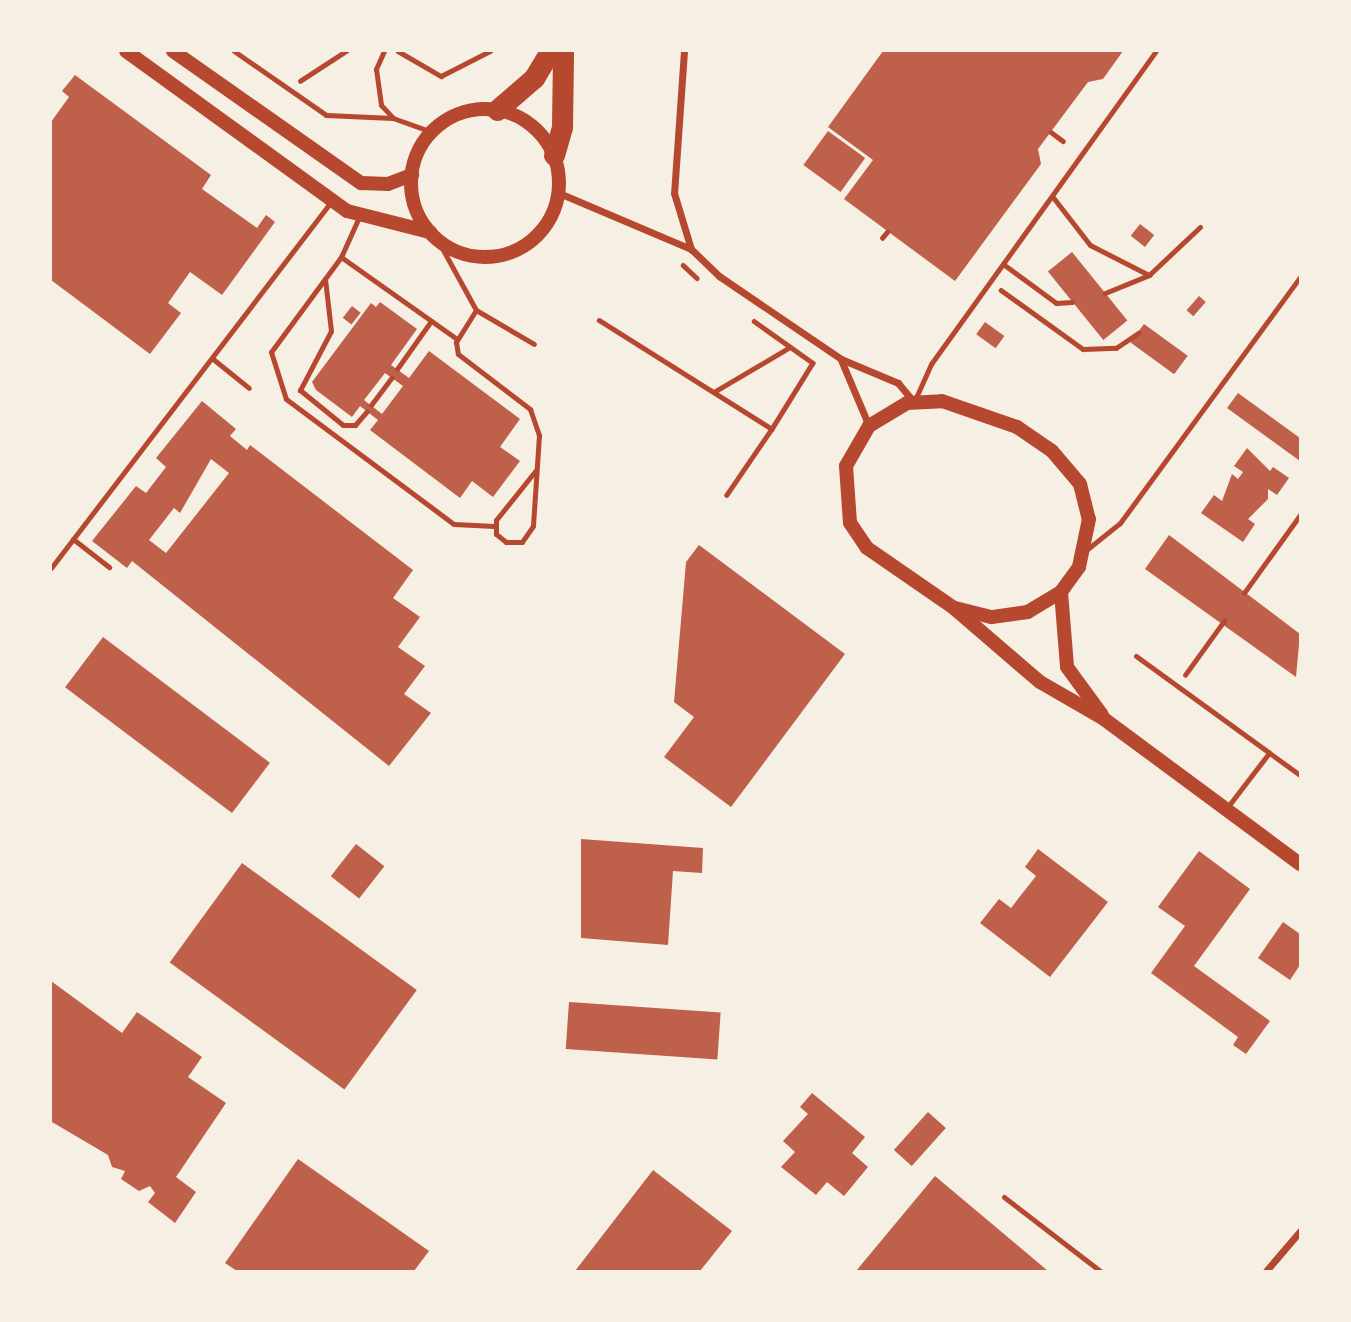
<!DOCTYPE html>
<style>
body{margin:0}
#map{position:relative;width:1351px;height:1322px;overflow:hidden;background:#f6efe4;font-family:"Fira Sans Condensed",sans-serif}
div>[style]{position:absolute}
.building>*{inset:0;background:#bf614a;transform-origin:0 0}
.path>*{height:4.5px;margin:-2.25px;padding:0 2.25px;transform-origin:2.25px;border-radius:2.25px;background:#b5482f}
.service>*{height:5px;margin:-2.5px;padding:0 2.5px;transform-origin:2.5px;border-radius:2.5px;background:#b5482f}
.minor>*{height:7px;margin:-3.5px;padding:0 3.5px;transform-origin:3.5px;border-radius:3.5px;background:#b5482f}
.secondary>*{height:14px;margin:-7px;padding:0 7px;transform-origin:7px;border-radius:7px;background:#b5482f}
.secondary>.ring{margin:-7px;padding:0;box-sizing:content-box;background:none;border:14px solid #b5482f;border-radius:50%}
.motorway>*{height:21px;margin:-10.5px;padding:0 10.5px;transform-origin:10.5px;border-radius:10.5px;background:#b5482f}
span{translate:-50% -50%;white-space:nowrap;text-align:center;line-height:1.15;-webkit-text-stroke:5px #f6efe4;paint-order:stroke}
.frame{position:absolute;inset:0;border:52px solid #f6efe4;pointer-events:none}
</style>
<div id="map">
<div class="building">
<div style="clip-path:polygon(883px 51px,1123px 51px,1103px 79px,1088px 82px,1038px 149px,1041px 164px,955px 281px,844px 199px,873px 160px,828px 127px)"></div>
<div style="clip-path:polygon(75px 75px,211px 175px,202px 189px,257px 228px,266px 215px,275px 222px,222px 295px,190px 272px,168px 303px,181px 313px,150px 354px,51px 280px,51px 122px,69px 97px,62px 91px)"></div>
<div style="left:828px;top:131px;width:46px;height:42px;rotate:36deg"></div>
<div style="left:1140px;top:224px;width:18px;height:15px;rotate:38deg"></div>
<div style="left:1072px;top:252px;width:88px;height:31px;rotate:51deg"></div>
<div style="left:1199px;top:296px;width:9px;height:19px;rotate:41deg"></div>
<div style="clip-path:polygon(evenodd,380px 302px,417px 329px,391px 365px,409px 378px,429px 351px,520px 419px,500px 447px,520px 461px,493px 497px,472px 481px,460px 498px,370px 430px,378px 420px,360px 406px,352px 417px,316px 390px,312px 382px,371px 303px,376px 307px,380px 302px,385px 373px,403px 386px,382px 414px,364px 400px,385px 373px)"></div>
<div style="left:352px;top:306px;width:11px;height:15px;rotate:38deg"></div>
<div style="left:985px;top:322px;width:24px;height:15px;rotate:36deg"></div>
<div style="left:1144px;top:324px;width:54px;height:23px;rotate:36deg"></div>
<div style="clip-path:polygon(1238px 393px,1300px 438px,1300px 461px,1227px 408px)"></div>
<div style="clip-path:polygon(evenodd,202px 401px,236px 429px,230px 436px,247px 450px,250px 445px,413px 570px,393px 598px,420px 617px,398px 647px,425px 666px,404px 694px,431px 713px,389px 766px,132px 561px,127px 568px,92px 541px,136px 486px,146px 493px,166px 467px,156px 458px,202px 401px,211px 459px,229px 473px,166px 553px,149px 540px,174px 508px,180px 513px,211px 459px)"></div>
<div style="clip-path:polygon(1247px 448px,1270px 471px,1273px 467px,1289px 478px,1277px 495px,1268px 489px,1268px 499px,1248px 519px,1255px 524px,1243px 542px,1201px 513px,1214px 495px,1222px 501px,1232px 474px,1238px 479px,1243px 472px,1234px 466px)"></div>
<div style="clip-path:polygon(1169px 535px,1300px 634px,1296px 677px,1145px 569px)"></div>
<div style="clip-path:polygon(699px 545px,845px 654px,731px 807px,664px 757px,694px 717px,674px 702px,686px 562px)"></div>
<div style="left:103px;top:637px;width:209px;height:63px;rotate:37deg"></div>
<div style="clip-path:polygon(581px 839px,703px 848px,702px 873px,673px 871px,668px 945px,581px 938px)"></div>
<div style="left:356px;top:844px;width:36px;height:41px;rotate:38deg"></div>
<div style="clip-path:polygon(1038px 849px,1108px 902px,1050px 977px,980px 923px,999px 899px,1011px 908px,1036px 876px,1025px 867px)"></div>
<div style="clip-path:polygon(1199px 851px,1250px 889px,1194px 966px,1270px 1021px,1246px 1054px,1233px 1045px,1238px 1037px,1151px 973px,1185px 926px,1158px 907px)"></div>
<div style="left:242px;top:863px;width:216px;height:123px;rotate:36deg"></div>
<div style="clip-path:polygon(1283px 922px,1300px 934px,1300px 965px,1290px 980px,1258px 958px)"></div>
<div style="clip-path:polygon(51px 981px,122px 1033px,137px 1012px,202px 1057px,188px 1077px,226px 1103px,176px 1177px,196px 1192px,175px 1223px,148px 1202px,155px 1193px,150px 1186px,139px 1191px,121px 1179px,125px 1171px,112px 1167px,108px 1155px,52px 1122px)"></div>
<div style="left:569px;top:1002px;width:152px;height:47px;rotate:4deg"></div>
<div style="clip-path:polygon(812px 1093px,865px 1137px,852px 1153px,868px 1167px,844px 1196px,827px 1182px,816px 1195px,781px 1167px,795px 1152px,783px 1141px,808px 1114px,800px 1107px)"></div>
<div style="left:928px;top:1112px;width:24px;height:51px;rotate:42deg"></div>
<div style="clip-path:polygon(298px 1159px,429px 1251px,414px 1271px,237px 1271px,225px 1263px)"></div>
<div style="clip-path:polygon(653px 1170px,732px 1231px,700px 1271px,575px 1271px)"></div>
<div style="clip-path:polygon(935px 1176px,1048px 1271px,856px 1271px)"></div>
</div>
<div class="path">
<div style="left:398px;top:51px;width:50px;rotate:30.2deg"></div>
<div style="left:441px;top:76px;width:55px;rotate:-27deg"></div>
<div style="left:300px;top:81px;width:55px;rotate:-33.1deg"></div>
<div style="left:1051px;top:132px;width:15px;rotate:37deg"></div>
<div style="left:882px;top:238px;width:8px;rotate:-50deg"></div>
<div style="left:683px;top:265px;width:19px;rotate:43deg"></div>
<div style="left:1001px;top:290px;width:101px;rotate:35.7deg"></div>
<div style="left:1083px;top:349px;width:33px;rotate:-2deg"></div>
<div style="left:1116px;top:348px;width:27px;rotate:-34deg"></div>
<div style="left:599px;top:320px;width:204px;rotate:32.2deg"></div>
<div style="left:772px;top:429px;width:80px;rotate:124.3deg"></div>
<div style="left:754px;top:321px;width:72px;rotate:35.4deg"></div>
<div style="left:813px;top:363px;width:78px;rotate:121.8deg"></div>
<div style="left:714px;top:392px;width:88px;rotate:-30.6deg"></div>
<div style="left:1244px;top:593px;width:96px;rotate:-54.3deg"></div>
<div style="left:1185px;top:675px;width:67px;rotate:-54.2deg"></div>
</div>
<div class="service">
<div style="left:234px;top:51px;width:112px;rotate:34.8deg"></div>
<div style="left:326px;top:115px;width:67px;rotate:2.6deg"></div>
<div style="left:384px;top:51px;width:20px;rotate:114deg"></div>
<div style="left:376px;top:69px;width:36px;rotate:82deg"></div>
<div style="left:381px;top:105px;width:18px;rotate:47deg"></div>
<div style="left:393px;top:118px;width:41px;rotate:19.7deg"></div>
<div style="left:1052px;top:196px;width:62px;rotate:52.2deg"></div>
<div style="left:1090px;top:245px;width:66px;rotate:27deg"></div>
<div style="left:359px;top:217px;width:44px;rotate:114.2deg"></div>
<div style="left:341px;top:257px;width:118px;rotate:126.4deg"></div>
<div style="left:271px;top:352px;width:49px;rotate:72.3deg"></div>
<div style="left:286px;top:399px;width:209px;rotate:36.7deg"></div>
<div style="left:454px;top:524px;width:40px;rotate:2.9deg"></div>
<div style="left:437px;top:239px;width:81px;rotate:61.2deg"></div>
<div style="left:476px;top:310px;width:67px;rotate:30.4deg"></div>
<div style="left:341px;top:257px;width:142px;rotate:35.3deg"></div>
<div style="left:1003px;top:264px;width:66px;rotate:36.3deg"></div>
<div style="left:1056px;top:303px;width:16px;rotate:-4deg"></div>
<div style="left:325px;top:279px;width:52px;rotate:83.4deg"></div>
<div style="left:331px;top:331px;width:67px;rotate:117.7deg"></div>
<div style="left:300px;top:390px;width:55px;rotate:39.1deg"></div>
<div style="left:343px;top:425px;width:12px"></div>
<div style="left:355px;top:425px;width:18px;rotate:-49deg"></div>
<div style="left:1105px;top:293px;width:48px;rotate:-22.2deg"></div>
<div style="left:1149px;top:275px;width:70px;rotate:-43.3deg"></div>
<div style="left:476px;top:310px;width:38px;rotate:122deg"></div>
<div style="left:456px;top:342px;width:12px;rotate:81deg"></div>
<div style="left:458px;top:354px;width:91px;rotate:37.4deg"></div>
<div style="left:530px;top:409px;width:28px;rotate:71deg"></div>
<div style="left:539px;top:435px;width:91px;rotate:93.8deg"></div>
<div style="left:533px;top:526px;width:19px;rotate:125deg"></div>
<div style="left:522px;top:542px;width:16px;rotate:180deg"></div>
<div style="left:506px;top:542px;width:13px;rotate:-141deg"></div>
<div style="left:496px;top:534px;width:14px;rotate:-90deg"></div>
<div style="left:496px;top:520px;width:64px;rotate:-51.3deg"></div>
<div style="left:213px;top:359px;width:46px;rotate:38.9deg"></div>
<div style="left:397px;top:369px;width:59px;rotate:-54.7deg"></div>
<div style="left:914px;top:402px;width:42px;rotate:-65.9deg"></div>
<div style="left:931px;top:364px;width:385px;rotate:-54.3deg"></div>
<div style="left:371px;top:405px;width:34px;rotate:-53deg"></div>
<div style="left:73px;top:539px;width:46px;rotate:37.9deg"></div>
<div style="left:1085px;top:551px;width:45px;rotate:-38.7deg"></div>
<div style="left:1120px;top:523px;width:305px;rotate:-53.8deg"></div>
<div style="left:51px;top:568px;width:462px;rotate:-52.6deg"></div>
<div style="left:1136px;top:656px;width:203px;rotate:36deg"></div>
<div style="left:1226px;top:809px;width:71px;rotate:-52.5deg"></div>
<div style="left:1004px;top:1197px;width:121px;rotate:37.6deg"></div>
</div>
<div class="minor">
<div style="left:684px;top:51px;width:142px;rotate:94deg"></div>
<div style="left:674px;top:193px;width:59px;rotate:73.1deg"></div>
<div style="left:691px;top:249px;width:39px;rotate:44deg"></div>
<div style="left:719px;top:276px;width:148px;rotate:34.2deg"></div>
<div style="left:841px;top:359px;width:62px;rotate:22.8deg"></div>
<div style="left:898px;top:383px;width:25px;rotate:50deg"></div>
<div style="left:559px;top:193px;width:143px;rotate:23deg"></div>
<div style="left:841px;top:360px;width:72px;rotate:67deg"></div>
<div style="left:1266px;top:1271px;width:52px;rotate:-49.6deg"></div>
</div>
<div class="secondary">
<div style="left:126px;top:51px;width:273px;rotate:35.9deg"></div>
<div style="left:347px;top:211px;width:86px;rotate:14.2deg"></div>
<div style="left:173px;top:51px;width:230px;rotate:35.1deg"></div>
<div style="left:361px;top:183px;width:27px;rotate:2deg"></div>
<div style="left:388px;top:184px;width:26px;rotate:-21deg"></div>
<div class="ring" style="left:411px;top:109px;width:134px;height:134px"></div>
<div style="left:942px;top:401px;width:79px;rotate:19.1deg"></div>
<div style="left:1017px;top:427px;width:42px;rotate:34.4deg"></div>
<div style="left:1052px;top:451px;width:43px;rotate:49.7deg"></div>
<div style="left:1080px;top:484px;width:36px;rotate:76deg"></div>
<div style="left:1089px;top:519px;width:49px;rotate:101.8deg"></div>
<div style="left:1079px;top:567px;width:31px;rotate:126deg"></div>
<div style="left:1061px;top:592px;width:39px;rotate:149deg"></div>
<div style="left:1028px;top:612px;width:37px;rotate:172deg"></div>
<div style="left:991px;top:617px;width:38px;rotate:-166deg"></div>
<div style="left:954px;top:608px;width:106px;rotate:-145.4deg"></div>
<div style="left:867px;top:548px;width:30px;rotate:-124deg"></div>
<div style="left:850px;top:523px;width:57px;rotate:-94deg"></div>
<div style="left:846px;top:466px;width:46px;rotate:-60.1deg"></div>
<div style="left:869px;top:426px;width:44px;rotate:-31.2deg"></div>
<div style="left:907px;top:403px;width:35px;rotate:-3deg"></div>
<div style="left:1061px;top:592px;width:75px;rotate:85.4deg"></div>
<div style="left:1067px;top:667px;width:59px;rotate:53.9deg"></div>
<div style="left:955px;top:609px;width:112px;rotate:40.7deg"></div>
<div style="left:1040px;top:682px;width:74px;rotate:30deg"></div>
<div style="left:1104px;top:719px;width:244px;rotate:36.5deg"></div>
</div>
<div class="motorway">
<div style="left:497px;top:110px;width:49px;rotate:-40.9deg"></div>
<div style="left:534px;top:78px;width:31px;rotate:-59deg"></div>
<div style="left:554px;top:155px;width:29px;rotate:-74deg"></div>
<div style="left:562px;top:127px;width:76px;rotate:-89.2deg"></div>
</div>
<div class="frame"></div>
</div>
